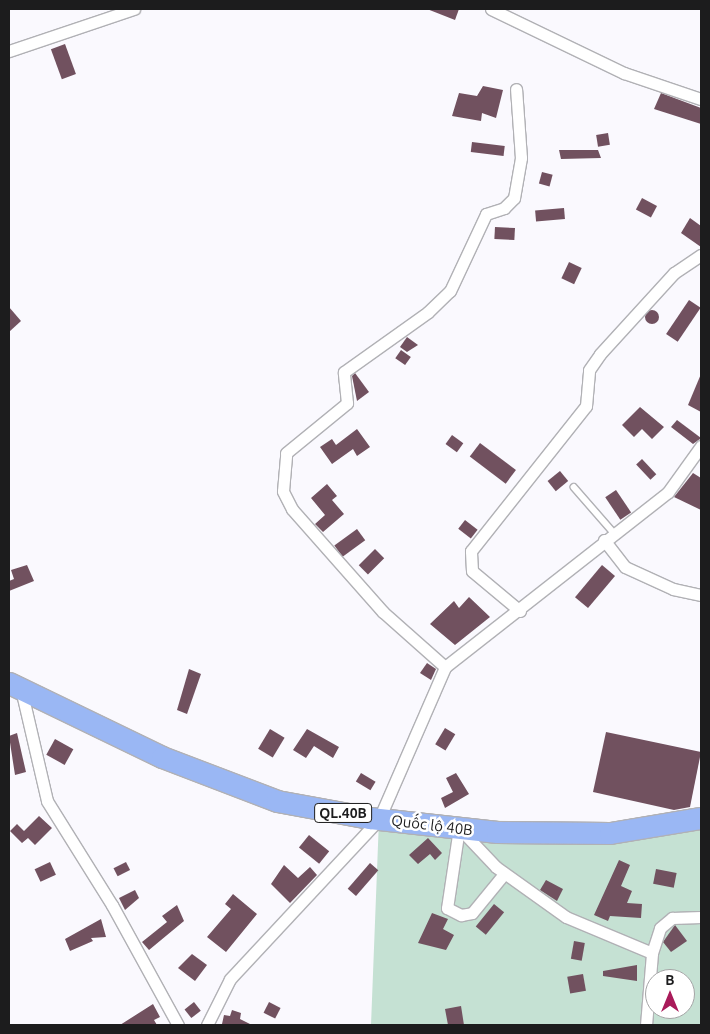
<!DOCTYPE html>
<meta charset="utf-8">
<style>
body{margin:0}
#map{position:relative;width:710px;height:1034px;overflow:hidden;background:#faf9fe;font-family:Ubuntu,sans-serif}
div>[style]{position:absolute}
.green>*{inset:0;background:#c5e1d3}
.building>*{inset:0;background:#71515f;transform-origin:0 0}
.round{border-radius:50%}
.roads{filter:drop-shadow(1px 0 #b1b1b5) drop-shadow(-1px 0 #b1b1b5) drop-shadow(0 1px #b1b1b5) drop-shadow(0 -1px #b1b1b5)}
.lane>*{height:5.5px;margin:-2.75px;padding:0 2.75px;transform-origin:2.75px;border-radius:2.75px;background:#fff}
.street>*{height:11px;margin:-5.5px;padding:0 5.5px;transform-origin:5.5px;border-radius:5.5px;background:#fff}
.highway>*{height:21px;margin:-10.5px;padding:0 10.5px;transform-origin:10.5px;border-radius:10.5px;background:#9ab7f4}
span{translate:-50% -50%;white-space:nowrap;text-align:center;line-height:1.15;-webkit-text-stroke:5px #fff;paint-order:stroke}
.shield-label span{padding:1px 4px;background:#fff;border:1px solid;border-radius:4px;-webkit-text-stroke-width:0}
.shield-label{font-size:14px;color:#1c1c1d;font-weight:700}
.street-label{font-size:15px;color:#1c1c1d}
.frame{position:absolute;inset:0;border:10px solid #1c1c1d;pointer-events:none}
.north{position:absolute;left:645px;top:969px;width:50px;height:50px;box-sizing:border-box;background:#fff;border:1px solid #a4a4a5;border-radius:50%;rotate:0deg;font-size:14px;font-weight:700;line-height:20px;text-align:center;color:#1c1c1d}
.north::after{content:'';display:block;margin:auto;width:18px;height:22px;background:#a91b5a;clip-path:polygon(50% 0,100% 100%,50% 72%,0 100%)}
</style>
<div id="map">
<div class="green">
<div style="clip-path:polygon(evenodd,379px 819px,701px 824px,701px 1025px,371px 1025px,379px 819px,655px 979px,685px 979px,685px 1009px,655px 1009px,655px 979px)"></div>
</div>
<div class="building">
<div style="clip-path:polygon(427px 9px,459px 9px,455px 20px)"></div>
<div style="left:65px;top:44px;width:32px;height:15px;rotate:70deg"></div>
<div style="clip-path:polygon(483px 86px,503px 90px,496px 118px,482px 113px,481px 121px,452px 116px,459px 93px,477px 96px)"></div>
<div style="clip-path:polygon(661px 93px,701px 108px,701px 124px,654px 109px)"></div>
<div style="left:608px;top:133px;width:12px;height:12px;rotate:81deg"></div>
<div style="left:472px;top:142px;width:33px;height:10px;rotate:7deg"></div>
<div style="clip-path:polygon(559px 150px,598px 150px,601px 158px,561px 159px)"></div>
<div style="left:542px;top:172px;width:11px;height:12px;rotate:15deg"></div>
<div style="left:642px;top:198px;width:17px;height:13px;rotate:28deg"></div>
<div style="left:564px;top:208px;width:11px;height:29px;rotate:85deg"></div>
<div style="clip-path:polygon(690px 218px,701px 226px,701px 247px,681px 233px)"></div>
<div style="left:495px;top:227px;width:20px;height:12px;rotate:3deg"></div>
<div style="left:569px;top:262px;width:14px;height:18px;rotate:25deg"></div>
<div style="left:689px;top:300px;width:14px;height:41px;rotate:34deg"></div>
<div style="clip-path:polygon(9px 307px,21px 321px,9px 332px)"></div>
<div class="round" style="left:645px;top:310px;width:14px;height:14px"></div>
<div style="clip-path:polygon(407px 337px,418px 345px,407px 352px,400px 347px)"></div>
<div style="left:401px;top:350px;width:12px;height:10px;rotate:35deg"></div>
<div style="clip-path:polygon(355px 373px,369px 392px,357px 401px,352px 376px)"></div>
<div style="clip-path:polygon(701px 374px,701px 412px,688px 405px)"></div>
<div style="clip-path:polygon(640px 407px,664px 427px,652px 439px,642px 429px,634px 437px,622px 425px)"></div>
<div style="clip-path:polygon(677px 420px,701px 438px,700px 439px,693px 444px,671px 427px)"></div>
<div style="clip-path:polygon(357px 429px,370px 447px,357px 456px,353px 449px,332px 464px,320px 447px,332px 439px,336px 445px)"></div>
<div style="left:452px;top:435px;width:14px;height:11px;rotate:36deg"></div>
<div style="left:480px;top:443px;width:45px;height:17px;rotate:37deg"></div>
<div style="left:642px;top:459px;width:21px;height:8px;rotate:47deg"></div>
<div style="left:560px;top:471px;width:13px;height:16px;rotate:51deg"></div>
<div style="clip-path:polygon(693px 473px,701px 478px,701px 510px,674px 497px)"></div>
<div style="clip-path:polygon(327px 484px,337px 496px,332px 500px,344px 514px,323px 532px,315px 524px,325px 515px,311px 498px)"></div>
<div style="left:616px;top:490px;width:27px;height:13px;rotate:56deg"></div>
<div style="left:465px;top:520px;width:16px;height:11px;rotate:38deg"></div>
<div style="left:357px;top:529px;width:14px;height:28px;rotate:54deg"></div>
<div style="left:375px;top:549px;width:13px;height:23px;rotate:45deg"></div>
<div style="clip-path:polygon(27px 565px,34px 581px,9px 591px,9px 581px,14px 579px,11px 570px)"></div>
<div style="left:602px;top:565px;width:17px;height:42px;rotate:40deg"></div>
<div style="clip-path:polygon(469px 597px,490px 617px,455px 645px,430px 624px,454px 601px,459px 608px)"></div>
<div style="clip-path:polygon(427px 663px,436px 669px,431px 680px,420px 673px)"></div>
<div style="clip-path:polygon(189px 669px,201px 674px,187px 714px,177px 710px)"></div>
<div style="left:445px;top:728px;width:12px;height:19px;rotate:31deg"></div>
<div style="left:270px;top:729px;width:17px;height:23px;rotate:31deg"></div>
<div style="clip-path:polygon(307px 729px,339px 747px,333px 758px,314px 746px,306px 758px,293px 750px)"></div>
<div style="clip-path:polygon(606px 732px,701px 752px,690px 807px,674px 810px,593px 792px)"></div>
<div style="clip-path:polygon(17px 733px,26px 772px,15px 775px,9px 736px)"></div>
<div style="left:55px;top:739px;width:21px;height:18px;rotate:29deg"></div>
<div style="left:361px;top:773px;width:17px;height:10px;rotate:31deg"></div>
<div style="clip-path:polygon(456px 773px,469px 794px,445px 808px,441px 798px,453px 792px,446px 778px)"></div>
<div style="clip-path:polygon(39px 816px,52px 828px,35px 845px,28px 838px,22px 843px,10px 831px,17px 824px,24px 831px)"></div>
<div style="left:309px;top:835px;width:26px;height:16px;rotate:39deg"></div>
<div style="clip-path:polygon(428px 838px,442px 853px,435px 860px,430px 854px,418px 864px,409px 855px)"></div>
<div style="clip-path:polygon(619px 860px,630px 865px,621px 886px,632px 891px,627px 903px,642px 904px,641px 918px,610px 916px,608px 921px,594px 915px)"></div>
<div style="left:50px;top:862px;width:14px;height:17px;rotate:65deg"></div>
<div style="left:126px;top:862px;width:9px;height:14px;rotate:63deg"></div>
<div style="left:370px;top:863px;width:11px;height:34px;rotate:41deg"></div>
<div style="clip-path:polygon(284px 865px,298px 878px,310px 867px,317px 875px,290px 903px,271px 884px)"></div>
<div style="left:656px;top:869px;width:21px;height:15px;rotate:11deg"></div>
<div style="clip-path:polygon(546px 880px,563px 889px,557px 901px,540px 890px)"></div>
<div style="clip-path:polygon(135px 890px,139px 898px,125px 910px,119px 898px)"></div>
<div style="clip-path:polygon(233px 894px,257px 914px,226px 952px,207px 937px,231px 909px,225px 904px)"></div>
<div style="left:494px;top:904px;width:13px;height:29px;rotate:39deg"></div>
<div style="clip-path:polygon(177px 905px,184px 921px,149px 950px,142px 942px,167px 922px,162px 916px)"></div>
<div style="clip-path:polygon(432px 913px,448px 919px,443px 929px,454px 935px,446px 950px,418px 943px)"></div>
<div style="clip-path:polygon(101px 919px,106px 937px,91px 938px,93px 941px,70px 951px,65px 939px)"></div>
<div style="clip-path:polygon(675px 925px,687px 941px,671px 952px,663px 942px)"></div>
<div style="left:574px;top:941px;width:11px;height:18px;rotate:10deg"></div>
<div style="clip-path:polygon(192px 954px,207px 965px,195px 981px,178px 968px)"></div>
<div style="clip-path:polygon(637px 965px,637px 981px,603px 976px,603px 971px)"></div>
<div style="left:583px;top:974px;width:17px;height:16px;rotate:80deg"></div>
<div style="left:194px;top:1002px;width:11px;height:12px;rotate:52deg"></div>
<div style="left:269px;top:1002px;width:13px;height:12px;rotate:27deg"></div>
<div style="clip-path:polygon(153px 1004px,160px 1017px,154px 1020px,157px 1025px,120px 1025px)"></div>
<div style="clip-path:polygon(461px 1006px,464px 1025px,448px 1025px,445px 1009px)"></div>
<div style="clip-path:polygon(232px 1010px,241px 1013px,240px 1019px,252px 1025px,222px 1024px,224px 1015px,230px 1016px)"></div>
</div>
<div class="roads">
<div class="lane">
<div style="left:574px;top:487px;width:61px;rotate:49deg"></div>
</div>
<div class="street">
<div style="left:491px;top:9px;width:148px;rotate:25.7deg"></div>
<div style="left:624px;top:73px;width:81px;rotate:18.7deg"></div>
<div style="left:9px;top:51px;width:132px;rotate:-18.6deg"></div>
<div style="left:604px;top:540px;width:34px;rotate:52deg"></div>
<div style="left:625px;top:567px;width:53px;rotate:24.6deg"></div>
<div style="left:673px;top:589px;width:29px;rotate:12deg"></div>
<div style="left:520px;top:611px;width:62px;rotate:-140.2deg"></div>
<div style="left:472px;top:571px;width:20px;rotate:-93deg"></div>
<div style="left:471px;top:551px;width:185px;rotate:-51.6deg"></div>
<div style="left:586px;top:406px;width:36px;rotate:-85deg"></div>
<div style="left:589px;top:370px;width:19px;rotate:-55deg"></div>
<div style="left:600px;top:354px;width:110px;rotate:-47.6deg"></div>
<div style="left:674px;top:273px;width:32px;rotate:-34deg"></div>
<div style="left:445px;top:667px;width:83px;rotate:-138.4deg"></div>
<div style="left:383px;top:612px;width:137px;rotate:-131.5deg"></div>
<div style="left:292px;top:509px;width:20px;rotate:-117deg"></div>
<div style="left:283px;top:491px;width:38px;rotate:-85deg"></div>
<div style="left:286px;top:453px;width:79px;rotate:-39.3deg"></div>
<div style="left:347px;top:403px;width:31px;rotate:-96deg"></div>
<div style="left:344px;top:372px;width:103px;rotate:-35.5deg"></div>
<div style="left:428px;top:312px;width:30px;rotate:-44deg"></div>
<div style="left:450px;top:291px;width:85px;rotate:-64.9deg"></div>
<div style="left:486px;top:214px;width:19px;rotate:-18deg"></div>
<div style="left:504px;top:208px;width:14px;rotate:-45deg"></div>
<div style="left:514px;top:198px;width:41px;rotate:-80.1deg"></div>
<div style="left:521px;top:158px;width:69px;rotate:-94.1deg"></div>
<div style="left:21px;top:689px;width:115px;rotate:76.9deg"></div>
<div style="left:47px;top:801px;width:123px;rotate:58deg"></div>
<div style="left:112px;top:905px;width:137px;rotate:61.2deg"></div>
<div style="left:459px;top:828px;width:81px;rotate:98.5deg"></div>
<div style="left:447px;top:908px;width:16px;rotate:27deg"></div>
<div style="left:461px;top:915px;width:11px;rotate:-10deg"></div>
<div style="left:472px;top:913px;width:50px;rotate:-50.6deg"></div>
<div style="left:460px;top:829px;width:52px;rotate:46.5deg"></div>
<div style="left:496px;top:867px;width:86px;rotate:35.5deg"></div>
<div style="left:566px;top:917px;width:93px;rotate:22.7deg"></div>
<div style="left:207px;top:1025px;width:51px;rotate:-63.4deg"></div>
<div style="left:230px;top:979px;width:219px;rotate:-47deg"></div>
<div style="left:379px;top:819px;width:166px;rotate:-66.5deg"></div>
<div style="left:445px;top:667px;width:283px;rotate:-38.1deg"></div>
<div style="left:668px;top:492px;width:57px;rotate:-54.3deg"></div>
<div style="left:646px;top:1025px;width:72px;rotate:-85.2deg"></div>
<div style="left:652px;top:953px;width:26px;rotate:-72deg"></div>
<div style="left:660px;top:928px;width:16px;rotate:-40deg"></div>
<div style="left:672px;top:918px;width:29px;rotate:-2deg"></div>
</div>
<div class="highway">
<div style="left:9px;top:683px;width:170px;rotate:25.8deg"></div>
<div style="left:162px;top:757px;width:123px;rotate:20.9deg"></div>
<div style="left:277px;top:801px;width:95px;rotate:10.4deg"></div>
<div style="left:370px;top:818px;width:128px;rotate:6.3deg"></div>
<div style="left:497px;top:832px;width:113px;rotate:0.5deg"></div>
<div style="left:610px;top:833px;width:92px;rotate:-9.4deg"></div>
</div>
</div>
<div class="shield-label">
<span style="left:343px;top:813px">QL.40B</span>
</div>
<div class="street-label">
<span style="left:432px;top:825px;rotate:7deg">Quốc lộ 40B</span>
</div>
<div class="frame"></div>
<div class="north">B</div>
</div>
